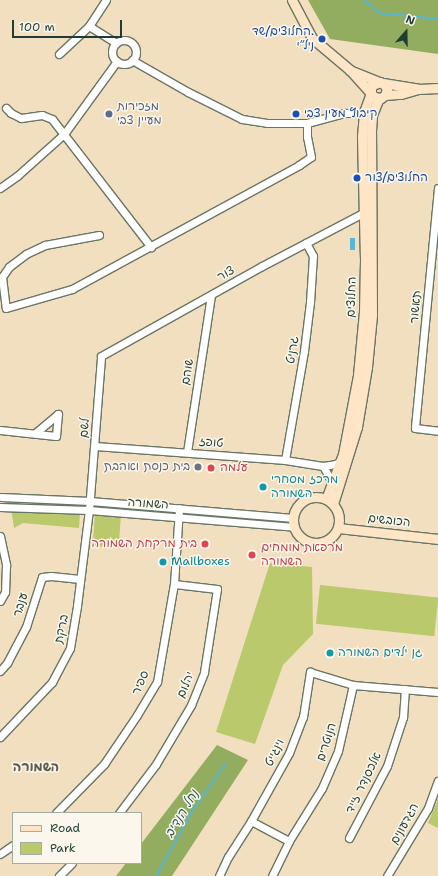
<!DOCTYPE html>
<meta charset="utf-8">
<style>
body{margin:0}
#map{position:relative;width:438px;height:876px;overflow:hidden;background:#f2dfc0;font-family:"Shantell Sans","Playpen Sans Hebrew",sans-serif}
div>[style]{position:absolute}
.green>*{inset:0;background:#b9c96b;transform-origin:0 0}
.forest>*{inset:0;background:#92ad5f}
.water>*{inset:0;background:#58b6d7;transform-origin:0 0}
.stream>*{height:2px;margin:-1px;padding:0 1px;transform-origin:1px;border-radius:1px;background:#58b6d7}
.roads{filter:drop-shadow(1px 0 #697665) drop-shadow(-1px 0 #697665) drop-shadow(0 1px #697665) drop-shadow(0 -1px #697665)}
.street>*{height:7px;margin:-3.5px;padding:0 3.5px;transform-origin:3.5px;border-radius:3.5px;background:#fff}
.street>.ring{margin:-3.5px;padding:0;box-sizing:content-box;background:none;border:7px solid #fff;border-radius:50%}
.secondary>*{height:9px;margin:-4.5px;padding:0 4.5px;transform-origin:4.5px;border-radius:4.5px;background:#fde5c5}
.secondary>.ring{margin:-4.5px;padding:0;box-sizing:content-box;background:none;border:9px solid #fde5c5;border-radius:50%}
.dots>*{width:11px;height:11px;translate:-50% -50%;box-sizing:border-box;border:2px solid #fbf7ec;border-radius:50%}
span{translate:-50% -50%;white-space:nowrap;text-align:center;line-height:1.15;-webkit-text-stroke:3px #fbf7ec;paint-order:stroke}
.transit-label{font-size:12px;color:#164399}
.right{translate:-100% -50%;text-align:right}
.left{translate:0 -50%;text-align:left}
.service-label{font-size:12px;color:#4e5e75}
.street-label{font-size:12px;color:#1f3d34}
.worship-label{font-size:12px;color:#5b616d}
.health-label{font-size:12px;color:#be3a42}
.culture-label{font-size:12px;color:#0d838f}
.neighbourhood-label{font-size:13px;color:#615c4c;font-weight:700}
.water-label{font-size:13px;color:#2d5b5d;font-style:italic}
.legend{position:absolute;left:12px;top:812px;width:130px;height:52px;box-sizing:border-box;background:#fbf7ec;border:1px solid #a3ada2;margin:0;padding:5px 7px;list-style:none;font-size:12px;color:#1f3d34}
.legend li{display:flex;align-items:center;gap:8px;height:20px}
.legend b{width:20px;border:1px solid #a3ada2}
.north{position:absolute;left:386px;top:12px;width:40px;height:40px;-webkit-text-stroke:3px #fbf7ec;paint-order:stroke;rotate:20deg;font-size:11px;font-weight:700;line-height:16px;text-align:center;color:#1f3d34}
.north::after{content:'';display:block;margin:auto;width:14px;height:18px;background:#1f3d34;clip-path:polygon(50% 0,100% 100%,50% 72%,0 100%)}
.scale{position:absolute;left:12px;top:20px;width:110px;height:18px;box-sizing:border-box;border:2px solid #1f3d34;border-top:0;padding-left:5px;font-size:12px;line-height:14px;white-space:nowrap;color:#1f3d34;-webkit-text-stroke:3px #fbf7ec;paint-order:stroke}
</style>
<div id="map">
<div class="green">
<div style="clip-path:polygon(11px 508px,80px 513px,79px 528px,23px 523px,14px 528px)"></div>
<div style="left:95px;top:513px;width:26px;height:33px;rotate:4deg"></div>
<div style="clip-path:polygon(270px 563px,312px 567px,313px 634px,283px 665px,255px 744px,216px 732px)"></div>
<div style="left:320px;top:585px;width:119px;height:39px;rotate:6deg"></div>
<div style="clip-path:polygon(438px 799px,438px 828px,428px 823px)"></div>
</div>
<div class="forest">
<div style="clip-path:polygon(308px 0,438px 0,438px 54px,330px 39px)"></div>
<div style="clip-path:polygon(217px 745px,248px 760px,172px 876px,116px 876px,126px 863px,141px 863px,141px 844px)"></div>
</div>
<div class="water">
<div style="left:350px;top:238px;width:5px;height:12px"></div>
</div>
<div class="stream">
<div style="left:364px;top:0;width:21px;rotate:39deg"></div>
<div style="left:380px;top:13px;width:58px;rotate:5.9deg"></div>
<div style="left:156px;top:876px;width:72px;rotate:-60.9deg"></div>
<div style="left:191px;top:813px;width:61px;rotate:-55deg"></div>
</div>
<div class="roads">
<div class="street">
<div style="left:89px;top:26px;width:32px;rotate:32deg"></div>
<div class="ring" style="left:112px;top:40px;width:17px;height:17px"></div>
<div style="left:59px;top:54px;width:41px;rotate:-43deg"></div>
<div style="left:89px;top:26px;width:31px;rotate:-57deg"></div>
<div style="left:132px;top:60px;width:64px;rotate:29.7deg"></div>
<div style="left:188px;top:92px;width:60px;rotate:26.6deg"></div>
<div style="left:242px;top:119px;width:25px;rotate:9deg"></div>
<div style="left:267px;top:123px;width:40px"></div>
<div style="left:307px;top:123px;width:39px;rotate:-15deg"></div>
<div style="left:345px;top:113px;width:23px"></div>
<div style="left:6px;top:108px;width:7px;rotate:45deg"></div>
<div style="left:11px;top:113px;width:11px;rotate:27deg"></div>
<div style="left:21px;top:118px;width:21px;rotate:-8deg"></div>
<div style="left:42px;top:115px;width:11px;rotate:22deg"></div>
<div style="left:52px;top:119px;width:162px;rotate:52.3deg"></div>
<div style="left:0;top:188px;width:21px;rotate:-35deg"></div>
<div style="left:17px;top:176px;width:63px;rotate:-41.8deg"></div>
<div style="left:64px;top:134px;width:90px;rotate:-54deg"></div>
<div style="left:438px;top:188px;width:241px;rotate:95.5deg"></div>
<div style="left:415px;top:428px;width:23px;rotate:7deg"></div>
<div style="left:99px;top:235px;width:55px;rotate:169.5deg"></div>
<div style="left:45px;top:245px;width:21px;rotate:155deg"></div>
<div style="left:26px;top:254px;width:21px;rotate:143deg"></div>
<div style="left:9px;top:267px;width:12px;rotate:125deg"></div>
<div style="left:2px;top:277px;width:31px;rotate:83deg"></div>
<div style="left:6px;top:308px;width:69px;rotate:-16.1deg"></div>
<div style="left:72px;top:289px;width:259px;rotate:-28.6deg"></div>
<div style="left:299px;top:165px;width:14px;rotate:-34deg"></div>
<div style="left:311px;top:157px;width:20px;rotate:-101deg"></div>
<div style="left:307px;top:137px;width:14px;rotate:-90deg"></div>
<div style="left:0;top:430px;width:56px;rotate:6.1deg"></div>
<div style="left:56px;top:436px;width:22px;rotate:-85deg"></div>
<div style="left:58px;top:414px;width:30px;rotate:140deg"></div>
<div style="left:95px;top:446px;width:191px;rotate:4.2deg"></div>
<div style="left:285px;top:460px;width:38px;rotate:9deg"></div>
<div style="left:323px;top:466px;width:12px;rotate:-9deg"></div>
<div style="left:335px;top:464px;width:7px;rotate:-27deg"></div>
<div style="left:187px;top:452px;width:158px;rotate:-81.3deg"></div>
<div style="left:285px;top:460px;width:111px;rotate:-80.1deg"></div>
<div style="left:304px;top:351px;width:49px;rotate:-83deg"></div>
<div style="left:310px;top:302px;width:46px;rotate:-86.3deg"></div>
<div style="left:313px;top:256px;width:15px;rotate:-118deg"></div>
<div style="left:323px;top:466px;width:21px;rotate:61deg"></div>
<div style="left:1px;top:497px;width:89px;rotate:2.6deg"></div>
<div style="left:90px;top:501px;width:204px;rotate:4.8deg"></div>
<div style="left:0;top:507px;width:89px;rotate:1.9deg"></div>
<div style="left:89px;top:510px;width:206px;rotate:4.7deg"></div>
<div style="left:0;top:536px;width:30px;rotate:78deg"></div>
<div style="left:6px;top:565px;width:27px;rotate:92deg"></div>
<div style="left:5px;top:592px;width:10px;rotate:119deg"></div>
<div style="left:0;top:671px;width:11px;rotate:-49deg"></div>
<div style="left:7px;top:663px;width:41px;rotate:-62.2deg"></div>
<div style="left:26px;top:627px;width:52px;rotate:-72.3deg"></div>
<div style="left:42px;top:577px;width:9px;rotate:-6deg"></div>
<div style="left:51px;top:576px;width:29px;rotate:6deg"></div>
<div style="left:0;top:737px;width:76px;rotate:-46.6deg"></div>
<div style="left:52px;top:682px;width:38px;rotate:-62deg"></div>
<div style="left:70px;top:648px;width:43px;rotate:-80.5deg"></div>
<div style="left:77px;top:606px;width:97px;rotate:-82.9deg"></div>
<div style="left:89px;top:510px;width:154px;rotate:-85.5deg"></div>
<div style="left:101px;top:356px;width:184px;rotate:-29.2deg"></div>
<div style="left:262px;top:266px;width:114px;rotate:-27.7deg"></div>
<div style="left:56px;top:813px;width:69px;rotate:-45.6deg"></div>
<div style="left:104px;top:764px;width:59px;rotate:-56deg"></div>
<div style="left:137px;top:715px;width:39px;rotate:-59deg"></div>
<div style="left:157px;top:682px;width:99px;rotate:-80.2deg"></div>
<div style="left:174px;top:584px;width:76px;rotate:-86.2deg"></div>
<div style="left:119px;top:813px;width:61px;rotate:-52.9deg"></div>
<div style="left:156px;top:764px;width:69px;rotate:-59.3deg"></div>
<div style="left:191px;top:705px;width:35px;rotate:-68deg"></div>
<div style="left:204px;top:672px;width:84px;rotate:-81.1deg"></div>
<div style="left:217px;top:589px;width:43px;rotate:-173.4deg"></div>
<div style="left:251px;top:821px;width:43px;rotate:27.8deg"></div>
<div style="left:349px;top:838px;width:81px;rotate:-62.2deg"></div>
<div style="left:387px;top:766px;width:52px;rotate:-71.9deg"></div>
<div style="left:403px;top:717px;width:28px;rotate:-86deg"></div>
<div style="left:0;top:854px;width:16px;rotate:-35deg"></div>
<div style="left:59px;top:876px;width:18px;rotate:-45deg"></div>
<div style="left:219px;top:876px;width:21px;rotate:-65deg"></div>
<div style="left:228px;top:857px;width:43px;rotate:-57.4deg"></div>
<div style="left:251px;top:821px;width:78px;rotate:-60.8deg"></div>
<div style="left:289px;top:753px;width:39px;rotate:-69deg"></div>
<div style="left:303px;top:717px;width:46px;rotate:-81.2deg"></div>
<div style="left:310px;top:672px;width:45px;rotate:16.8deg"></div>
<div style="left:353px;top:685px;width:85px;rotate:4.7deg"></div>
<div style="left:272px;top:876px;width:39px;rotate:-64deg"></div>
<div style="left:289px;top:841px;width:62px;rotate:-58.1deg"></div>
<div style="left:322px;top:788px;width:40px;rotate:-66.6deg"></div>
<div style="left:338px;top:751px;width:68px;rotate:-77.2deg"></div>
<div style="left:387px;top:876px;width:79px;rotate:-58.9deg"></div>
<div style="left:428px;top:808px;width:29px;rotate:-70deg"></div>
</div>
<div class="secondary">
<div style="left:292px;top:0;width:43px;rotate:62.2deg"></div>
<div style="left:312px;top:38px;width:50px;rotate:40.1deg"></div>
<div style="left:350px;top:70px;width:36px;rotate:48deg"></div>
<div style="left:374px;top:97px;width:7px;rotate:8deg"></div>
<div style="left:381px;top:98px;width:5px;rotate:-37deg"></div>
<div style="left:385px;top:95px;width:6px;rotate:-72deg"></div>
<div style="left:387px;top:89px;width:6px;rotate:-121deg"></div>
<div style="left:384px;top:84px;width:37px;rotate:-158deg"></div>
<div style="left:383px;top:83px;width:36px;rotate:9deg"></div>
<div style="left:419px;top:89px;width:19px;rotate:-3deg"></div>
<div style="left:385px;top:95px;width:16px;rotate:-4deg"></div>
<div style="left:401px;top:94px;width:18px;rotate:-16deg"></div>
<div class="ring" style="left:293px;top:497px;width:37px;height:37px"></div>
<div style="left:326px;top:499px;width:48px;rotate:-69.3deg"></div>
<div style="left:343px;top:454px;width:80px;rotate:-79.2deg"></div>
<div style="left:358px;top:375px;width:63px;rotate:-84.6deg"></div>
<div style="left:364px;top:312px;width:52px;rotate:-88.9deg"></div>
<div style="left:365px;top:260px;width:124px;rotate:-91.4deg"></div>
<div style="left:362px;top:136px;width:24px;rotate:-85deg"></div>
<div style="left:364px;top:112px;width:20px;rotate:-70deg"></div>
<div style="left:371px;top:93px;width:7px;rotate:-90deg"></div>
<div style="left:371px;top:86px;width:10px;rotate:-24deg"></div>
<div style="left:333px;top:504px;width:81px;rotate:-72.7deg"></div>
<div style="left:357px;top:427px;width:61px;rotate:-80.5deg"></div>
<div style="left:367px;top:367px;width:52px;rotate:-84.5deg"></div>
<div style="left:372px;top:315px;width:184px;rotate:-90.3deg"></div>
<div style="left:371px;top:131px;width:16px;rotate:-86deg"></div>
<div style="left:372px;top:115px;width:18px;rotate:-68deg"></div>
<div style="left:338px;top:528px;width:101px;rotate:6.3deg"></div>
</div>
</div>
<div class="dots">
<div style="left:322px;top:39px;background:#1a4fb4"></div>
<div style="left:109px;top:114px;background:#5c6f8a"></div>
<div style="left:296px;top:114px;background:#1a4fb4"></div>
<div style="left:357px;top:178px;background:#1a4fb4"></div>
<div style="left:198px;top:467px;background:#6b7280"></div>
<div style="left:211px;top:468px;background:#e0444e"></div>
<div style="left:263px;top:487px;background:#0f9aa8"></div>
<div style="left:205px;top:544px;background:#e0444e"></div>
<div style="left:252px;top:555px;background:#e0444e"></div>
<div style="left:163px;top:562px;background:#0f9aa8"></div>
<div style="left:330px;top:653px;background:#0f9aa8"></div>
</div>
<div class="transit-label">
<span class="right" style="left:314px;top:39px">החלוצים/שד.<br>ניל״י</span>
<span class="left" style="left:304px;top:114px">קיבוץ מעין צבי</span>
<span class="left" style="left:365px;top:178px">החלוצים/צור</span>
</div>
<div class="service-label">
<span class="left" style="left:117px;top:114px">מזכירות<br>מעיין צבי</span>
</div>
<div class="street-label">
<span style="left:226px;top:274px;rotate:-30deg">צור</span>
<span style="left:352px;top:297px;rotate:-88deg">החלוצים</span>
<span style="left:416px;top:307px;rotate:-85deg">תאשור</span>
<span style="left:293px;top:350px;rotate:-82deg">גרניט</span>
<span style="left:188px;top:372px;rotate:-81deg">שוהם</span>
<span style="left:85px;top:428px;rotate:-86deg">לשם</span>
<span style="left:211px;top:443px;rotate:4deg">טופז</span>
<span style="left:148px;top:504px;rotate:4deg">השמורה</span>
<span style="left:389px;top:521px;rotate:6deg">הכובשים</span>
<span style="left:21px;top:605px;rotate:-72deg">ענבר</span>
<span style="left:62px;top:629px;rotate:-78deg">ברקת</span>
<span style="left:141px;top:683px;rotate:-66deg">ספיר</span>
<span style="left:186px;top:685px;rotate:-68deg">יהלום</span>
<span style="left:327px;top:742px;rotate:-72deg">הנוטרים</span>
<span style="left:275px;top:753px;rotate:-64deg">וינגייט</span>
<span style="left:364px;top:783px;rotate:-64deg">אלכסנדר זייד</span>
<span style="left:405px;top:824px;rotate:-61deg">הגדעונים</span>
</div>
<div class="worship-label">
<span class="right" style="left:190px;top:467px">בית כנסת ואהבת</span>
</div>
<div class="health-label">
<span class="left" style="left:220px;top:468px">עלמה</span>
<span class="right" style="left:197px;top:544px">בית מרקחת השמורה</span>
<span class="left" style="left:261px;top:555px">מרפאת מומחים<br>השמורה</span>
</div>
<div class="culture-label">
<span class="left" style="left:271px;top:487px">מרכז מסחרי<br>השמורה</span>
<span class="left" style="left:171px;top:562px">Mailboxes</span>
<span class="left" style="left:338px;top:653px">גן ילדים השמורה</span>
</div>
<div class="neighbourhood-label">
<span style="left:36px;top:767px">השמורה</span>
</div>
<div class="water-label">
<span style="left:182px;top:814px;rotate:-59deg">נחל הנדיב</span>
</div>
<ul class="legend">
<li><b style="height:5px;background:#fde5c5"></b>Road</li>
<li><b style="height:11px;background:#b9c96b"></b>Park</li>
</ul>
<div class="north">N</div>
<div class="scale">100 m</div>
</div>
